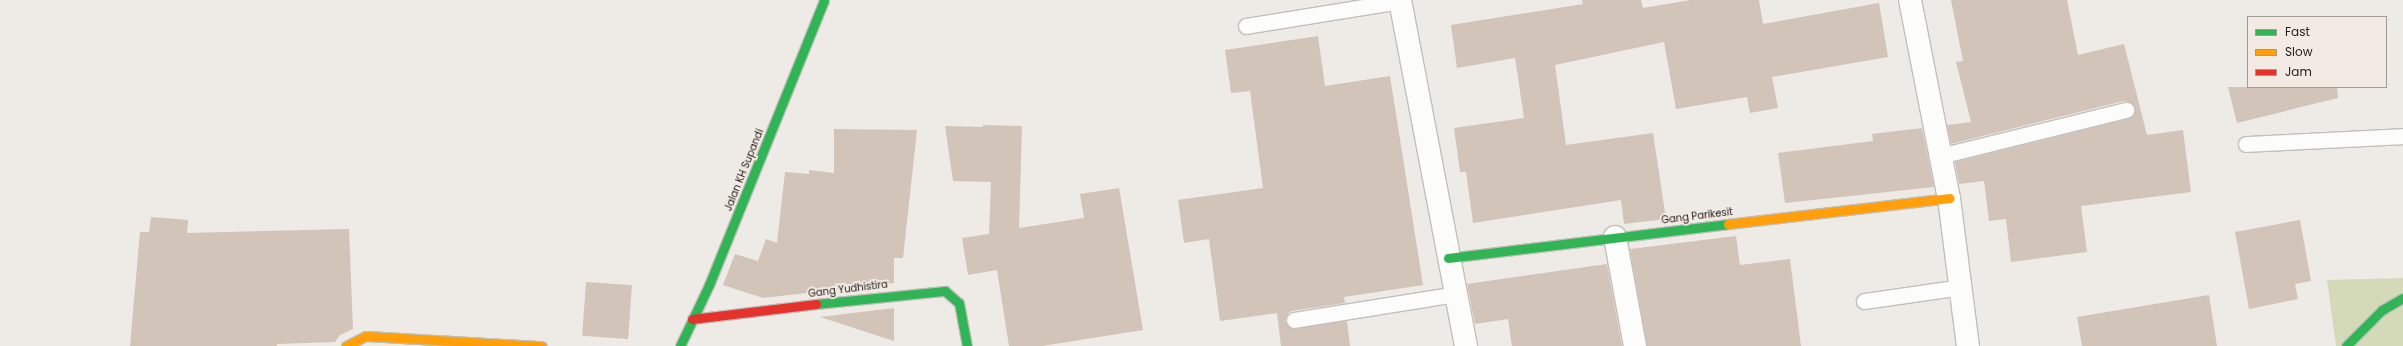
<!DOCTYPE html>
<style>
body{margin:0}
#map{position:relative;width:2403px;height:346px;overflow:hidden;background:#eeeae6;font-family:Poppins,sans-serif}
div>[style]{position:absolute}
.green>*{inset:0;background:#d4dab8}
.building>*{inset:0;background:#d2c4b8;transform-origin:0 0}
.roads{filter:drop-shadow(1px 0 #c1bfbc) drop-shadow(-1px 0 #c1bfbc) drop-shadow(0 1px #c1bfbc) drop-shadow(0 -1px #c1bfbc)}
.lane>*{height:15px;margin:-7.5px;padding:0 7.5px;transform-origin:7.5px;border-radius:7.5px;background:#fcfcfb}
.street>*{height:22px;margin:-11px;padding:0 11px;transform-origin:11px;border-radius:11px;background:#fcfcfb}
.fast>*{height:9px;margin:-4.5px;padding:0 4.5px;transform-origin:4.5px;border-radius:4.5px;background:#30b455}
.slow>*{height:9px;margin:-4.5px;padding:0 4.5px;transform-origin:4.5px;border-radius:4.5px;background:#ff9f0a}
.jam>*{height:9px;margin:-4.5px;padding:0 4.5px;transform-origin:4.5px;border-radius:4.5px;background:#e5322d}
span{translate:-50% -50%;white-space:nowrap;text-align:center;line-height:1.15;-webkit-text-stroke:4px #f2eae3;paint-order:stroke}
.street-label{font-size:10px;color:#25211f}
.legend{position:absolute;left:2247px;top:16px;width:140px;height:72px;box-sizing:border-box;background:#f2eae3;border:1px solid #a09a95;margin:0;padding:5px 7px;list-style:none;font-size:12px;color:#25211f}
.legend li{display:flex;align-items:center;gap:8px;height:20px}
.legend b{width:20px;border:1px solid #a09a95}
</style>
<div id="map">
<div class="green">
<div style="clip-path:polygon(2403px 278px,2403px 346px,2336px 346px,2327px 280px)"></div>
</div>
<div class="building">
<div style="clip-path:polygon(1582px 0,1641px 0,1643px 8px,1691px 0,1759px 0,1763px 24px,1879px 3px,1888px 57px,1772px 77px,1778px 108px,1750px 113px,1747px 97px,1676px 109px,1664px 42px,1555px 65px,1566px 145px,1653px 133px,1666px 219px,1624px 224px,1621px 200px,1473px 223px,1466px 172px,1460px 172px,1454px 128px,1524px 118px,1515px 58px,1457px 68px,1451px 25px,1583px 4px)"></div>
<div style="clip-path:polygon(1951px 0,2067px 0,2078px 55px,2124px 44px,2147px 135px,2183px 130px,2191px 192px,2081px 206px,2087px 252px,2011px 262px,2006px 219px,1989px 221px,1984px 181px,1959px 184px,1955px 162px,2128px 119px,2132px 116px,2135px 108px,2132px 104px,2124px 101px,1951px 144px,1947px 125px,1971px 122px,1956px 62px,1963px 61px)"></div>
<div style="clip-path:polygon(1318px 36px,1325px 86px,1390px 76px,1423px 285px,1344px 297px,1345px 303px,1292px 311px,1288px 313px,1285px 321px,1291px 328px,1347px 321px,1350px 346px,1281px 346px,1277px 313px,1220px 321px,1209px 239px,1184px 243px,1178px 200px,1263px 188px,1250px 91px,1231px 93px,1225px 50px)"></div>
<div style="clip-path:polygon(2228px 87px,2337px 87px,2338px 98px,2237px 123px)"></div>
<div style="clip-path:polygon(983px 125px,1022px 126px,1019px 228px,1084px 218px,1080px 194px,1119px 188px,1143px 330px,1042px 346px,1009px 346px,997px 270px,968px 275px,962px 238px,989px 234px,991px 182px,953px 181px,945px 126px,983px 127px)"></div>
<div style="clip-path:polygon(1922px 128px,1934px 187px,1785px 203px,1778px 153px,1873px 141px,1872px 134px)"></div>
<div style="clip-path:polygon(834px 129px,917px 130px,903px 258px,894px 258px,894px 283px,763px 298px,723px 285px,735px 254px,758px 261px,766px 239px,777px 243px,785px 172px,809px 174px,809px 170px,834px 173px)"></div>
<div style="clip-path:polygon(151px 217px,188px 220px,187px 233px,349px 229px,353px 329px,340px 335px,335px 342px,277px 344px,277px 346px,130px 346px,140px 232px,149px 232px)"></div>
<div style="clip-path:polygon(2300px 220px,2311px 281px,2295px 284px,2298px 299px,2249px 309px,2235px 232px)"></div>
<div style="clip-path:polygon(1736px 236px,1740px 265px,1790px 259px,1801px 346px,1647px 346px,1630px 249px)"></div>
<div style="clip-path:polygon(1607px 264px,1622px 346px,1512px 346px,1508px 319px,1475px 324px,1467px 284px)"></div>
<div style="left:586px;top:282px;width:46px;height:54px;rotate:4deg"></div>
<div style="clip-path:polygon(2209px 295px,2217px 346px,2082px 346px,2077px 317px)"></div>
<div style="clip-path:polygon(894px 308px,894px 341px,820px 317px)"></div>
</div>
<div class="roads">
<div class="lane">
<div style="left:1246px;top:26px;width:156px;rotate:-9.2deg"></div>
<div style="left:2246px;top:144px;width:157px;rotate:-2.9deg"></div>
<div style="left:1940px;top:156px;width:192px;rotate:-13.9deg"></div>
<div style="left:1864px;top:301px;width:98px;rotate:-8.2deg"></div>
<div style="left:1294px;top:320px;width:164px;rotate:-9.1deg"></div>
</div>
<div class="street">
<div style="left:1400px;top:0;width:352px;rotate:79.2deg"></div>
<div style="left:1910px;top:0;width:202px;rotate:78.9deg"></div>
<div style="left:1949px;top:198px;width:149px;rotate:82.7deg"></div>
<div style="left:1615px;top:237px;width:111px;rotate:79.6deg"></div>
</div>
<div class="fast">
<div style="left:1448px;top:258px;width:282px;rotate:-6.9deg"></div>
<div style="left:816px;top:304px;width:130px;rotate:-5.8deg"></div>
<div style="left:945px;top:291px;width:18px;rotate:41deg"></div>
<div style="left:959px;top:303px;width:44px;rotate:79.5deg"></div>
<div style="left:680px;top:346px;width:68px;rotate:-64.6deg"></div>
<div style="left:709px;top:285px;width:307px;rotate:-68deg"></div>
<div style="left:2346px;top:346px;width:51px;rotate:-45deg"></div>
<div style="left:2382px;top:310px;width:24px;rotate:-30deg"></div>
</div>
<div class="slow">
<div style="left:1728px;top:224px;width:223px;rotate:-6.7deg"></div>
<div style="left:346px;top:346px;width:22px;rotate:-27deg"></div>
<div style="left:366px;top:336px;width:176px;rotate:3.3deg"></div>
</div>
<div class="jam">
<div style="left:692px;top:319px;width:125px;rotate:-6.9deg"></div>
</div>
</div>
<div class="street-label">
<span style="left:744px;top:170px;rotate:-68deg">Jalan KH Supandi</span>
<span style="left:1697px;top:216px;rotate:-7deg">Gang Parikesit</span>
<span style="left:848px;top:289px;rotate:-7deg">Gang Yudhistira</span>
</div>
<ul class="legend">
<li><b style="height:5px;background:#30b455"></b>Fast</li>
<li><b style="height:5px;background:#ff9f0a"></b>Slow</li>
<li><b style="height:5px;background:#e5322d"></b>Jam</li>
</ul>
</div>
